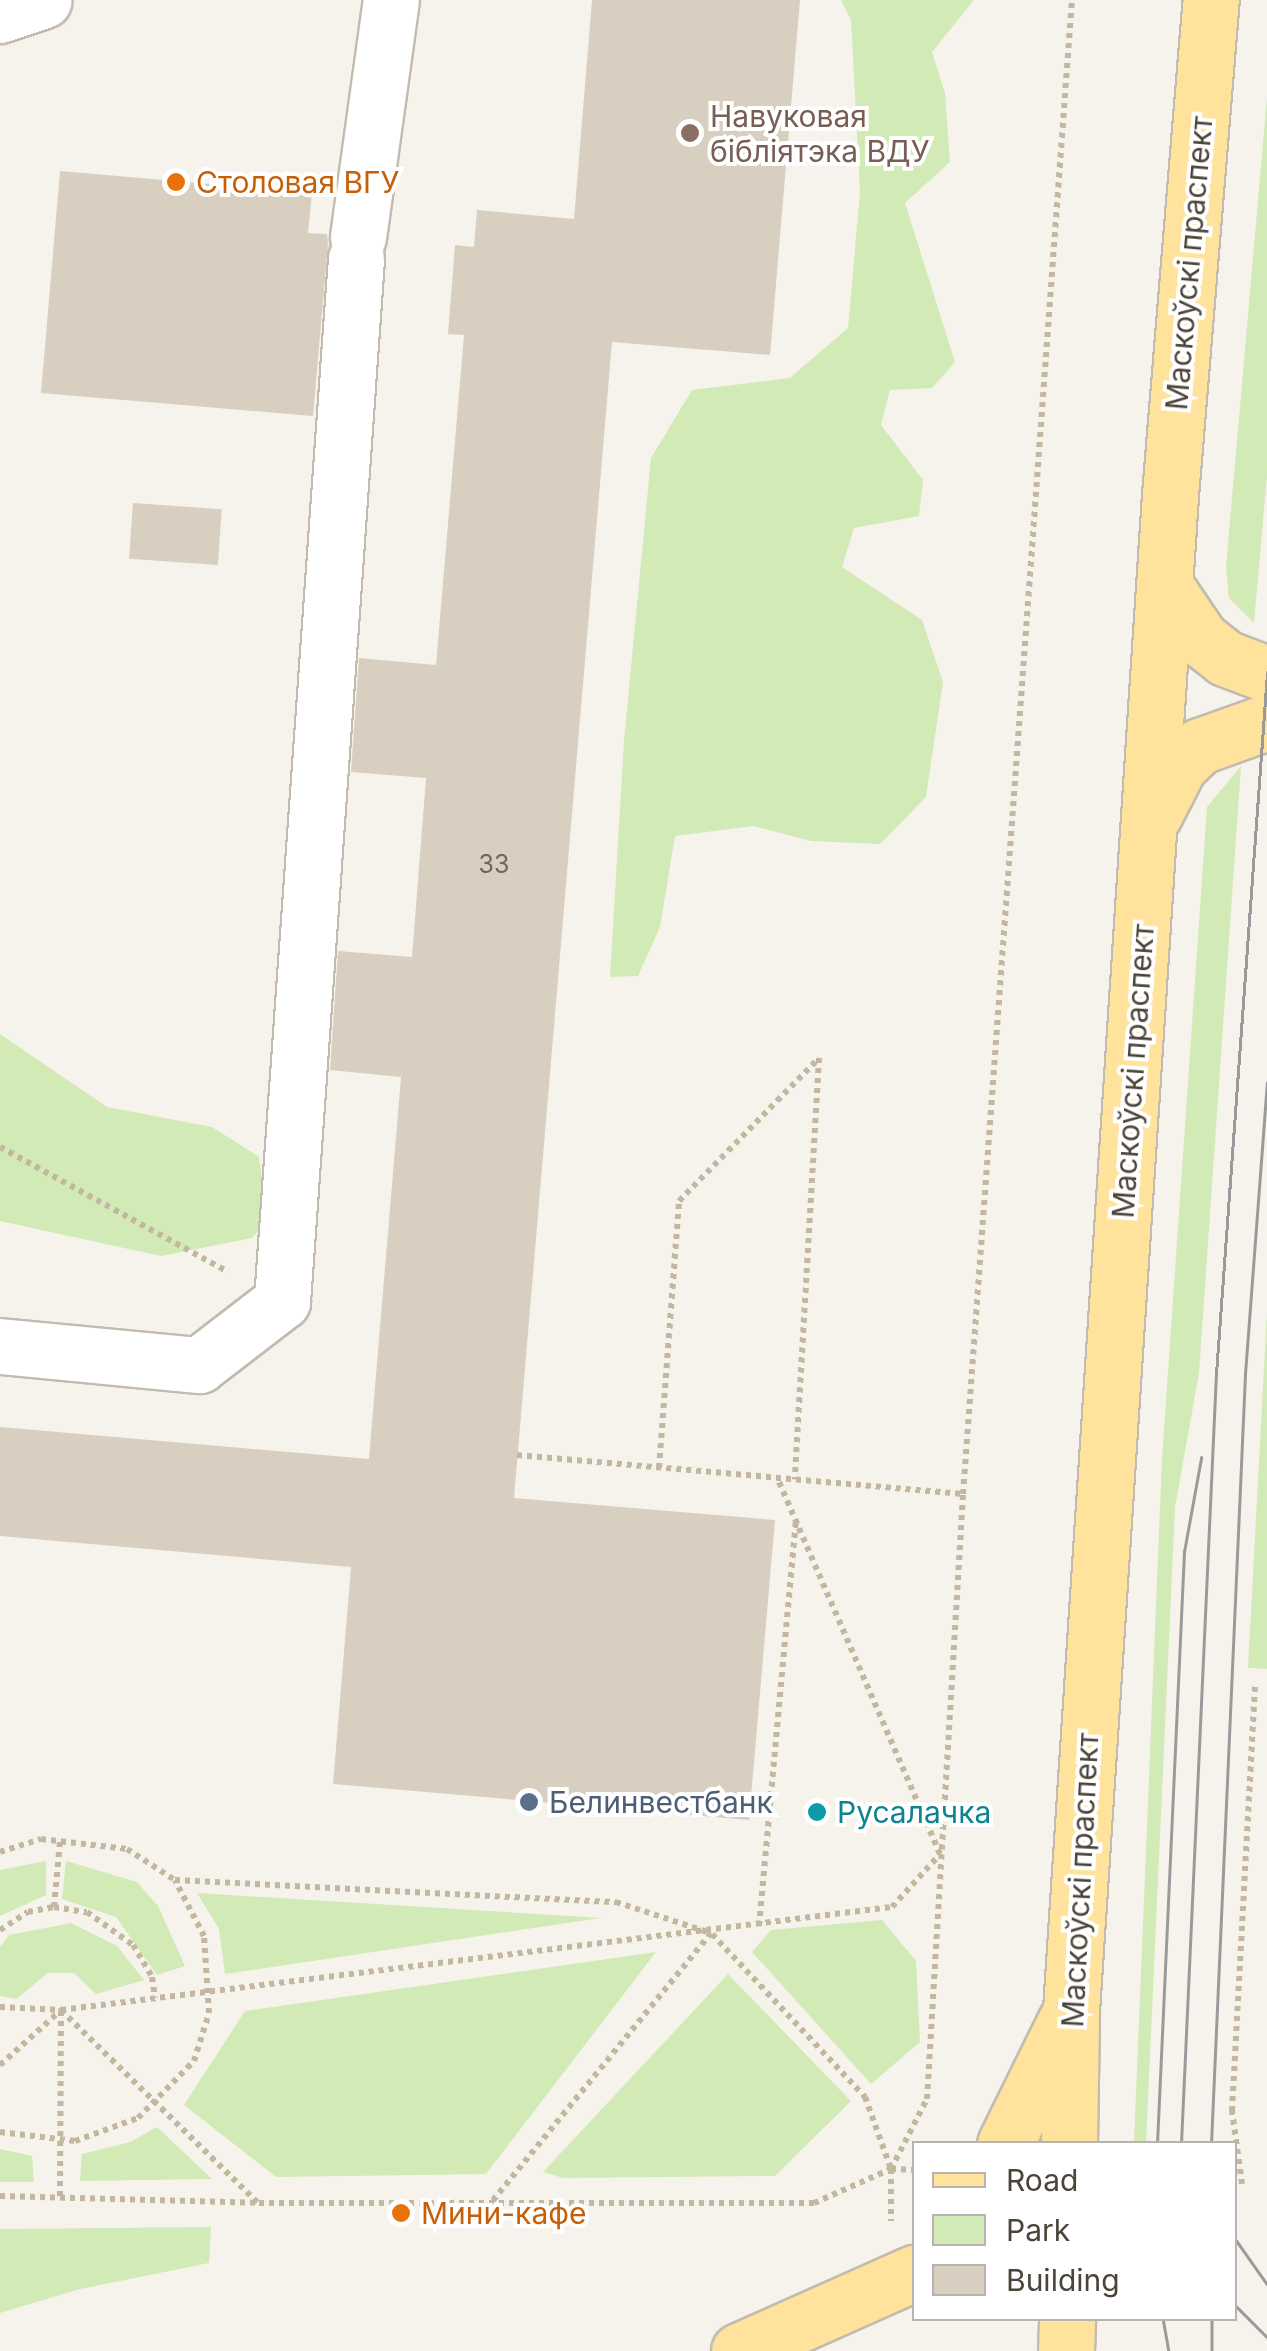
<!DOCTYPE html>
<meta charset="utf-8">
<style>
body{margin:0}
#map{position:relative;width:1267px;height:2351px;overflow:hidden;background:#f6f3ec;font-family:Inter,sans-serif}
div>[style]{position:absolute}
.green>*{inset:0;background:#d2eab5}
.building>*{inset:0;background:#d8cfc1;transform-origin:0 0}
.path>*{height:6px;margin-top:-3px;transform-origin:0;background:repeating-linear-gradient(90deg,#c4b79f 0 5px,transparent 0 10px)}
.roads{filter:drop-shadow(2px 0 #c2bbae) drop-shadow(-2px 0 #c2bbae) drop-shadow(0 2px #c2bbae) drop-shadow(0 -2px #c2bbae)}
.minor>*{height:55px;margin:-27.5px;padding:0 27.5px;transform-origin:27.5px;border-radius:27.5px;background:#fff}
.major>*{height:55px;margin:-27.5px;padding:0 27.5px;transform-origin:27.5px;border-radius:27.5px;background:#ffe39c}
.tram>*{height:2.5px;margin:-1.25px;padding:0 1.25px;transform-origin:1.25px;border-radius:1.25px;background:#9a9a9a}
.dots>*{width:28px;height:28px;translate:-50% -50%;box-sizing:border-box;border:5px solid #fff;border-radius:50%}
span{translate:-50% -50%;white-space:nowrap;text-align:center;line-height:1.15;-webkit-text-stroke:8px #fff;paint-order:stroke}
.number-label{font-size:25px;color:#6e675b}
.number-label span{-webkit-text-stroke-width:0}
.education-label{font-size:30px;color:#785e54}
.left{translate:0 -50%;text-align:left}
.food-label{font-size:30px;color:#c56008}
.street-label{font-size:30px;color:#4b4439}
.service-label{font-size:30px;color:#4e5e75}
.culture-label{font-size:30px;color:#0d838f}
.legend{position:absolute;left:912px;top:2141px;width:325px;height:180px;box-sizing:border-box;background:#fff;border:2px solid #b7b4b0;margin:0;padding:12px 18px;list-style:none;font-size:30px;color:#4b4439}
.legend li{display:flex;align-items:center;gap:20px;height:50px}
.legend b{width:50px;border:2px solid #b7b4b0}
</style>
<div id="map">
<div class="green">
<div style="clip-path:polygon(841px 0,974px 0,932px 52px,945px 93px,950px 162px,905px 203px,955px 362px,932px 388px,890px 390px,881px 425px,923px 480px,919px 516px,854px 528px,842px 567px,922px 620px,943px 682px,926px 797px,880px 844px,811px 841px,753px 826px,675px 836px,660px 927px,638px 976px,610px 977px,624px 741px,651px 458px,692px 390px,790px 378px,848px 328px,860px 192px,851px 20px)"></div>
<div style="clip-path:polygon(1267px 97px,1267px 475px,1254px 623px,1229px 598px,1226px 567px)"></div>
<div style="clip-path:polygon(1241px 766px,1199px 1373px,1175px 1507px,1146px 2143px,1134px 2143px,1162px 1459px,1207px 807px)"></div>
<div style="clip-path:polygon(0 1034px,107px 1107px,212px 1127px,259px 1157px,268px 1220px,252px 1238px,161px 1256px,0 1221px)"></div>
<div style="clip-path:polygon(1267px 1312px,1267px 1669px,1248px 1668px)"></div>
<div style="clip-path:polygon(46px 1861px,46px 1895px,0 1916px,0 1870px)"></div>
<div style="clip-path:polygon(66px 1861px,137px 1882px,158px 1906px,185px 1966px,157px 1975px,116px 1917px,62px 1899px)"></div>
<div style="clip-path:polygon(197px 1893px,601px 1918px,225px 1974px,219px 1929px)"></div>
<div style="clip-path:polygon(882px 1920px,916px 1961px,920px 2042px,871px 2084px,752px 1952px,771px 1930px)"></div>
<div style="clip-path:polygon(71px 1923px,117px 1946px,144px 1980px,96px 1994px,74px 1973px,48px 1973px,16px 1999px,0 1996px,0 1947px,9px 1935px)"></div>
<div style="clip-path:polygon(656px 1952px,486px 2174px,276px 2177px,184px 2105px,245px 2011px)"></div>
<div style="clip-path:polygon(728px 1974px,851px 2101px,775px 2176px,563px 2178px,543px 2172px)"></div>
<div style="clip-path:polygon(157px 2127px,212px 2179px,80px 2181px,82px 2154px,130px 2142px)"></div>
<div style="clip-path:polygon(0 2149px,32px 2156px,34px 2182px,0 2182px)"></div>
<div style="clip-path:polygon(211px 2227px,209px 2263px,80px 2289px,0 2313px,0 2229px)"></div>
</div>
<div class="building">
<div style="clip-path:polygon(592px 0,800px 0,770px 355px,612px 342px,514px 1498px,775px 1520px,749px 1820px,333px 1784px,351px 1567px,0 1536px,0 1427px,369px 1459px,401px 1077px,330px 1070px,338px 951px,412px 957px,426px 778px,351px 772px,359px 658px,436px 665px,464px 335px,448px 334px,455px 245px,474px 247px,477px 210px,574px 219px)"></div>
<div style="clip-path:polygon(60px 171px,312px 193px,308px 233px,327px 234px,328px 244px,313px 416px,41px 393px)"></div>
<div style="left:133px;top:503px;width:89px;height:56px;rotate:4deg"></div>
</div>
<div class="path">
<div style="left:0;top:1147px;width:260px;rotate:28.7deg"></div>
<div style="left:517px;top:1455px;width:448px;rotate:5deg"></div>
<div style="left:659px;top:1468px;width:268px;rotate:-85.7deg"></div>
<div style="left:679px;top:1201px;width:200px;rotate:-45.6deg"></div>
<div style="left:819px;top:1058px;width:422px;rotate:93.3deg"></div>
<div style="left:0;top:1852px;width:43px;rotate:-17.6deg"></div>
<div style="left:41px;top:1839px;width:87px;rotate:6.6deg"></div>
<div style="left:127px;top:1849px;width:57px;rotate:32.9deg"></div>
<div style="left:175px;top:1880px;width:442px;rotate:2.9deg"></div>
<div style="left:616px;top:1902px;width:100px;rotate:18.1deg"></div>
<div style="left:711px;top:1933px;width:350px;rotate:129.2deg"></div>
<div style="left:54px;top:1907px;width:66px;rotate:-84.8deg"></div>
<div style="left:759px;top:1926px;width:405px;rotate:-84.8deg"></div>
<div style="left:0;top:1930px;width:33px;rotate:-33deg"></div>
<div style="left:28px;top:1912px;width:26px;rotate:-11deg"></div>
<div style="left:54px;top:1907px;width:33px;rotate:9deg"></div>
<div style="left:87px;top:1912px;width:57px;rotate:35.7deg"></div>
<div style="left:133px;top:1945px;width:37px;rotate:59deg"></div>
<div style="left:152px;top:1977px;width:21px;rotate:82deg"></div>
<div style="left:712px;top:1934px;width:224px;rotate:46.8deg"></div>
<div style="left:865px;top:2097px;width:77px;rotate:70.1deg"></div>
<div style="left:891px;top:2169px;width:52px;rotate:90deg"></div>
<div style="left:0;top:2007px;width:61px;rotate:2.8deg"></div>
<div style="left:61px;top:2010px;width:276px;rotate:44.4deg"></div>
<div style="left:0;top:2065px;width:82px;rotate:-42deg"></div>
<div style="left:61px;top:2010px;width:837px;rotate:-7.07deg"></div>
<div style="left:892px;top:1907px;width:72px;rotate:-47.8deg"></div>
<div style="left:940px;top:1854px;width:408px;rotate:-113.4deg"></div>
<div style="left:0;top:2132px;width:76px;rotate:6.8deg"></div>
<div style="left:75px;top:2141px;width:67px;rotate:-20.1deg"></div>
<div style="left:138px;top:2118px;width:80px;rotate:-45.5deg"></div>
<div style="left:194px;top:2061px;width:50px;rotate:-72.6deg"></div>
<div style="left:209px;top:2013px;width:77px;rotate:-93.7deg"></div>
<div style="left:204px;top:1936px;width:63px;rotate:-117.4deg"></div>
<div style="left:891px;top:2169px;width:79px;rotate:-62.8deg"></div>
<div style="left:927px;top:2099px;width:606px;rotate:-86.59deg"></div>
<div style="left:963px;top:1494px;width:1498px;rotate:-85.83deg"></div>
<div style="left:1242px;top:2184px;width:74px;rotate:-97.8deg"></div>
<div style="left:1232px;top:2111px;width:429px;rotate:-86.9deg"></div>
<div style="left:0;top:2196px;width:259px;rotate:1.5deg"></div>
<div style="left:259px;top:2203px;width:555px"></div>
<div style="left:814px;top:2203px;width:84px;rotate:-23.8deg"></div>
<div style="left:891px;top:2169px;width:23px;rotate:2deg"></div>
<div style="left:60px;top:2196px;width:185px;rotate:-89.7deg"></div>
</div>
<div class="roads">
<div class="minor">
<div style="left:0;top:15px;width:46px;rotate:-18.8deg"></div>
<div style="left:358px;top:237px;width:239px;rotate:-82.1deg"></div>
<div style="left:0;top:1346px;width:200px;rotate:5.5deg"></div>
<div style="left:199px;top:1365px;width:105px;rotate:-37.6deg"></div>
<div style="left:282px;top:1301px;width:1045px;rotate:-85.94deg"></div>
</div>
<div class="major">
<div style="left:1165px;top:586px;width:64px;rotate:55.8deg"></div>
<div style="left:1201px;top:639px;width:31px;rotate:38deg"></div>
<div style="left:1225px;top:658px;width:45px;rotate:20.9deg"></div>
<div style="left:1154px;top:815px;width:55px;rotate:-63deg"></div>
<div style="left:1179px;top:766px;width:29px;rotate:-44deg"></div>
<div style="left:1200px;top:746px;width:71px;rotate:-19.7deg"></div>
<div style="left:1005px;top:2144px;width:136px;rotate:-63.8deg"></div>
<div style="left:1069px;top:2144px;width:134px;rotate:-89.1deg"></div>
<div style="left:1071px;top:2010px;width:1518px;rotate:-86.26deg"></div>
<div style="left:1170px;top:495px;width:497px;rotate:-85.3deg"></div>
<div style="left:739px;top:2351px;width:192px;rotate:-24deg"></div>
<div style="left:1066px;top:2351px;width:33px;rotate:-88deg"></div>
</div>
</div>
<div class="tram">
<div style="left:1157px;top:2144px;width:593px;rotate:-87.39deg"></div>
<div style="left:1184px;top:1552px;width:96px;rotate:-79.7deg"></div>
<div style="left:1181px;top:2144px;width:771px;rotate:-87.4deg"></div>
<div style="left:1216px;top:1374px;width:703px;rotate:-85.84deg"></div>
<div style="left:1211px;top:2144px;width:771px;rotate:-87.47deg"></div>
<div style="left:1245px;top:1374px;width:292px;rotate:-85.7deg"></div>
<div style="left:1234px;top:2237px;width:57px;rotate:54.9deg"></div>
<div style="left:1234px;top:2304px;width:47px;rotate:45deg"></div>
<div style="left:1163px;top:2318px;width:34px;rotate:80deg"></div>
<div style="left:1212px;top:2318px;width:33px;rotate:90deg"></div>
</div>
<div class="dots">
<div style="left:690px;top:133px;background:#8d6e63"></div>
<div style="left:176px;top:182px;background:#e8710a"></div>
<div style="left:529px;top:1802px;background:#5c6f8a"></div>
<div style="left:817px;top:1812px;background:#0f9aa8"></div>
<div style="left:401px;top:2213px;background:#e8710a"></div>
</div>
<div class="number-label">
<span style="left:494px;top:864px">33</span>
</div>
<div class="education-label">
<span class="left" style="left:710px;top:133px">Навуковая<br>бібліятэка ВДУ</span>
</div>
<div class="food-label">
<span class="left" style="left:196px;top:182px">Столовая ВГУ</span>
<span class="left" style="left:421px;top:2213px">Мини-кафе</span>
</div>
<div class="street-label">
<span style="left:1189px;top:263px;rotate:-85deg">Маскоўскі праспект</span>
<span style="left:1133px;top:1071px;rotate:-86deg">Маскоўскі праспект</span>
<span style="left:1080px;top:1880px;rotate:-87deg">Маскоўскі праспект</span>
</div>
<div class="service-label">
<span class="left" style="left:549px;top:1802px">Белинвестбанк</span>
</div>
<div class="culture-label">
<span class="left" style="left:837px;top:1812px">Русалачка</span>
</div>
<ul class="legend">
<li><b style="height:12px;background:#ffe39c"></b>Road</li>
<li><b style="height:28px;background:#d2eab5"></b>Park</li>
<li><b style="height:28px;background:#d8cfc1"></b>Building</li>
</ul>
</div>
